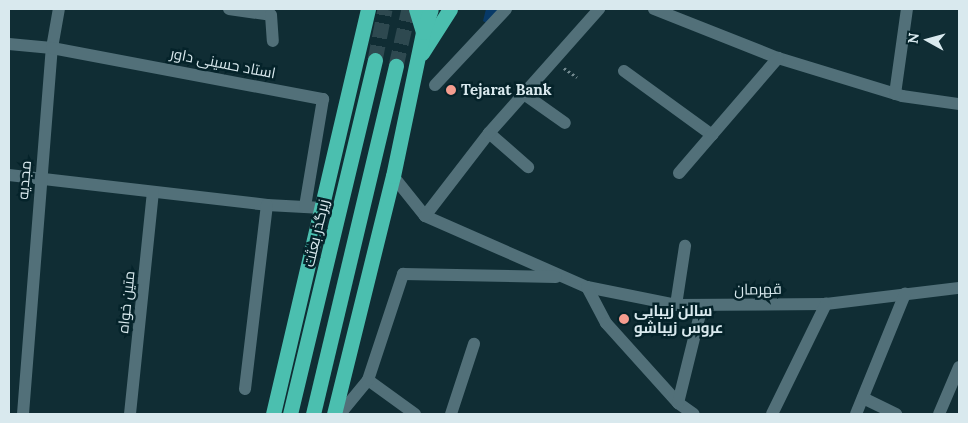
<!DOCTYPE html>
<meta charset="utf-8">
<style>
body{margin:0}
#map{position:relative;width:968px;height:423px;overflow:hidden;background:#102d34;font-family:Lora,Cairo,serif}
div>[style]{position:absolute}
.building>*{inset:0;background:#073967}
.highway-tunnel>*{height:15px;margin-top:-7.5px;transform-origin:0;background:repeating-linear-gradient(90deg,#2e4950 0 15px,transparent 0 23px)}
.path>*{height:2.5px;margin-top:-1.25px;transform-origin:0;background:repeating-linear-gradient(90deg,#71888e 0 2.5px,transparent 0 5px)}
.street>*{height:12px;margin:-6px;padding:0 6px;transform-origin:6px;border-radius:6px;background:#527079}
.secondary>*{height:12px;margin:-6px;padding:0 6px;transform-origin:6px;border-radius:6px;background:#527079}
.highway>*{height:15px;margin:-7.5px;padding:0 7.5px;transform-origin:7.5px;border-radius:7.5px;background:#4bbfaf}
.dots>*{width:14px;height:14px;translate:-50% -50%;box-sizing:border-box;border:2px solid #05232a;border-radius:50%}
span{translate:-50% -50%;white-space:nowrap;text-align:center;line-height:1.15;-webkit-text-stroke:5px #05232a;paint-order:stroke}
.street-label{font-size:15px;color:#d9e9ee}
.poi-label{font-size:15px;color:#d9e9ee;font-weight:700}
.left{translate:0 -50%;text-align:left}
.frame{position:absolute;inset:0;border:10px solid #d9e9ee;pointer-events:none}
.north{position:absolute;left:903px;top:15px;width:50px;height:50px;-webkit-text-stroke:4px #05232a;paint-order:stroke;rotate:277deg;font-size:14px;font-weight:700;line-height:20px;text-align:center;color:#d9e9ee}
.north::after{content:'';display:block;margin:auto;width:18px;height:22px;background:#d9e9ee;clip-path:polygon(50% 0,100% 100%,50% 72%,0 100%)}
</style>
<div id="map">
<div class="building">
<div style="clip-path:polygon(486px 9px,501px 9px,488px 24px,483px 21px)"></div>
</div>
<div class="highway-tunnel">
<div style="left:375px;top:60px;width:52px;rotate:-78.9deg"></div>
<div style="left:396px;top:66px;width:58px;rotate:-77.2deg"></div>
</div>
<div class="path">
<div style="left:564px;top:68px;width:16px;rotate:35deg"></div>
</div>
<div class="street">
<div style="left:229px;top:9px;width:42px;rotate:8.1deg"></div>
<div style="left:271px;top:15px;width:26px;rotate:86deg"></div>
<div style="left:654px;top:9px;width:133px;rotate:21.6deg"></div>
<div style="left:778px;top:58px;width:130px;rotate:17deg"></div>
<div style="left:902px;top:96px;width:58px;rotate:8deg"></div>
<div style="left:624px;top:71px;width:109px;rotate:36deg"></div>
<div style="left:435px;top:85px;width:104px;rotate:-46.9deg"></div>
<div style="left:524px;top:94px;width:50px;rotate:35.3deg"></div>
<div style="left:895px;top:94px;width:86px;rotate:-82deg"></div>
<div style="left:489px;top:133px;width:52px;rotate:41.1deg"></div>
<div style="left:679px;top:173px;width:152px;rotate:-49.3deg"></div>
<div style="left:9px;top:175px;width:260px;rotate:6.6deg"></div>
<div style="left:267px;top:205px;width:56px;rotate:3.1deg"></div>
<div style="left:393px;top:176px;width:51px;rotate:51.3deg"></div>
<div style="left:425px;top:216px;width:177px;rotate:23.7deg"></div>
<div style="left:587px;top:287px;width:91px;rotate:11.4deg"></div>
<div style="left:676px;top:305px;width:150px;rotate:-0.4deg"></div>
<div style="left:826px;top:304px;width:134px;rotate:-6.9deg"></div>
<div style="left:425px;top:216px;width:105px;rotate:-52.4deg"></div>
<div style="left:489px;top:133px;width:166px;rotate:-48.4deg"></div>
<div style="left:587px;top:287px;width:41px;rotate:62.2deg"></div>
<div style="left:606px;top:323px;width:108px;rotate:48deg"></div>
<div style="left:678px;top:403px;width:19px;rotate:35deg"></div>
<div style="left:676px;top:305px;width:60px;rotate:-81.3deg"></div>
<div style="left:368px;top:380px;width:58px;rotate:35.9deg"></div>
<div style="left:245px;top:389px;width:185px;rotate:-83.2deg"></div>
<div style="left:863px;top:398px;width:37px;rotate:26deg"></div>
<div style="left:678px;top:403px;width:100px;rotate:-76.1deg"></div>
<div style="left:23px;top:414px;width:367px;rotate:-85.5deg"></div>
<div style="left:52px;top:48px;width:40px;rotate:-80deg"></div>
<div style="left:340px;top:414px;width:44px;rotate:-50.5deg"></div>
<div style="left:368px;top:380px;width:112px;rotate:-71.7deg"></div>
<div style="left:403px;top:274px;width:153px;rotate:1.1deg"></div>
<div style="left:451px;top:414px;width:74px;rotate:-71.8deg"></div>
<div style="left:772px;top:414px;width:123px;rotate:-63.9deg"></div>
<div style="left:856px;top:414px;width:130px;rotate:-67.8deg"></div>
<div style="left:939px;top:414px;width:51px;rotate:-66.9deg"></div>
</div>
<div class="secondary">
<div style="left:9px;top:44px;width:43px;rotate:5.3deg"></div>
<div style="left:52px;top:48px;width:276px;rotate:10.7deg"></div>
<div style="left:323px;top:99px;width:109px;rotate:99.5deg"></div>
<div style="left:130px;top:414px;width:223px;rotate:-84.1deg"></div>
</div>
<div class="highway">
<div style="left:416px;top:9px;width:24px;rotate:73deg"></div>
<div style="left:422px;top:53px;width:52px;rotate:-57.5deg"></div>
<div style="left:273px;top:414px;width:416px;rotate:-76.8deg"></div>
<div style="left:290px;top:414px;width:364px;rotate:-76.5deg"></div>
<div style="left:313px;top:414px;width:358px;rotate:-76.6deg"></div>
<div style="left:334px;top:414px;width:245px;rotate:-76.1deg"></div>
<div style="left:393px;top:176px;width:147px;rotate:-78.2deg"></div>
<div style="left:423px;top:32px;width:24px;rotate:-71deg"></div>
</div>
<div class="dots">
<div style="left:451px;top:90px;background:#f59d8f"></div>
<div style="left:624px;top:319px;background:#f59d8f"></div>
</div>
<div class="street-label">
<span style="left:223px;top:63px;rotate:11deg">استاد حسینی داور</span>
<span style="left:24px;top:180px;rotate:-85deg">مجدیه</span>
<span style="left:316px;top:233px;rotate:-77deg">زیرگذر بعثت</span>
<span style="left:758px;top:289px;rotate:-1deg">قهرمان</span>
<span style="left:126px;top:302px;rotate:-84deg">متین خواه</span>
</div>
<div class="poi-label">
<span class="left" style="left:461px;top:90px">Tejarat Bank</span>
<span class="left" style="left:634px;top:319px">سالن زیبایی<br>عروس زیباشو</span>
</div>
<div class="frame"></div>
<div class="north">N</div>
</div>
